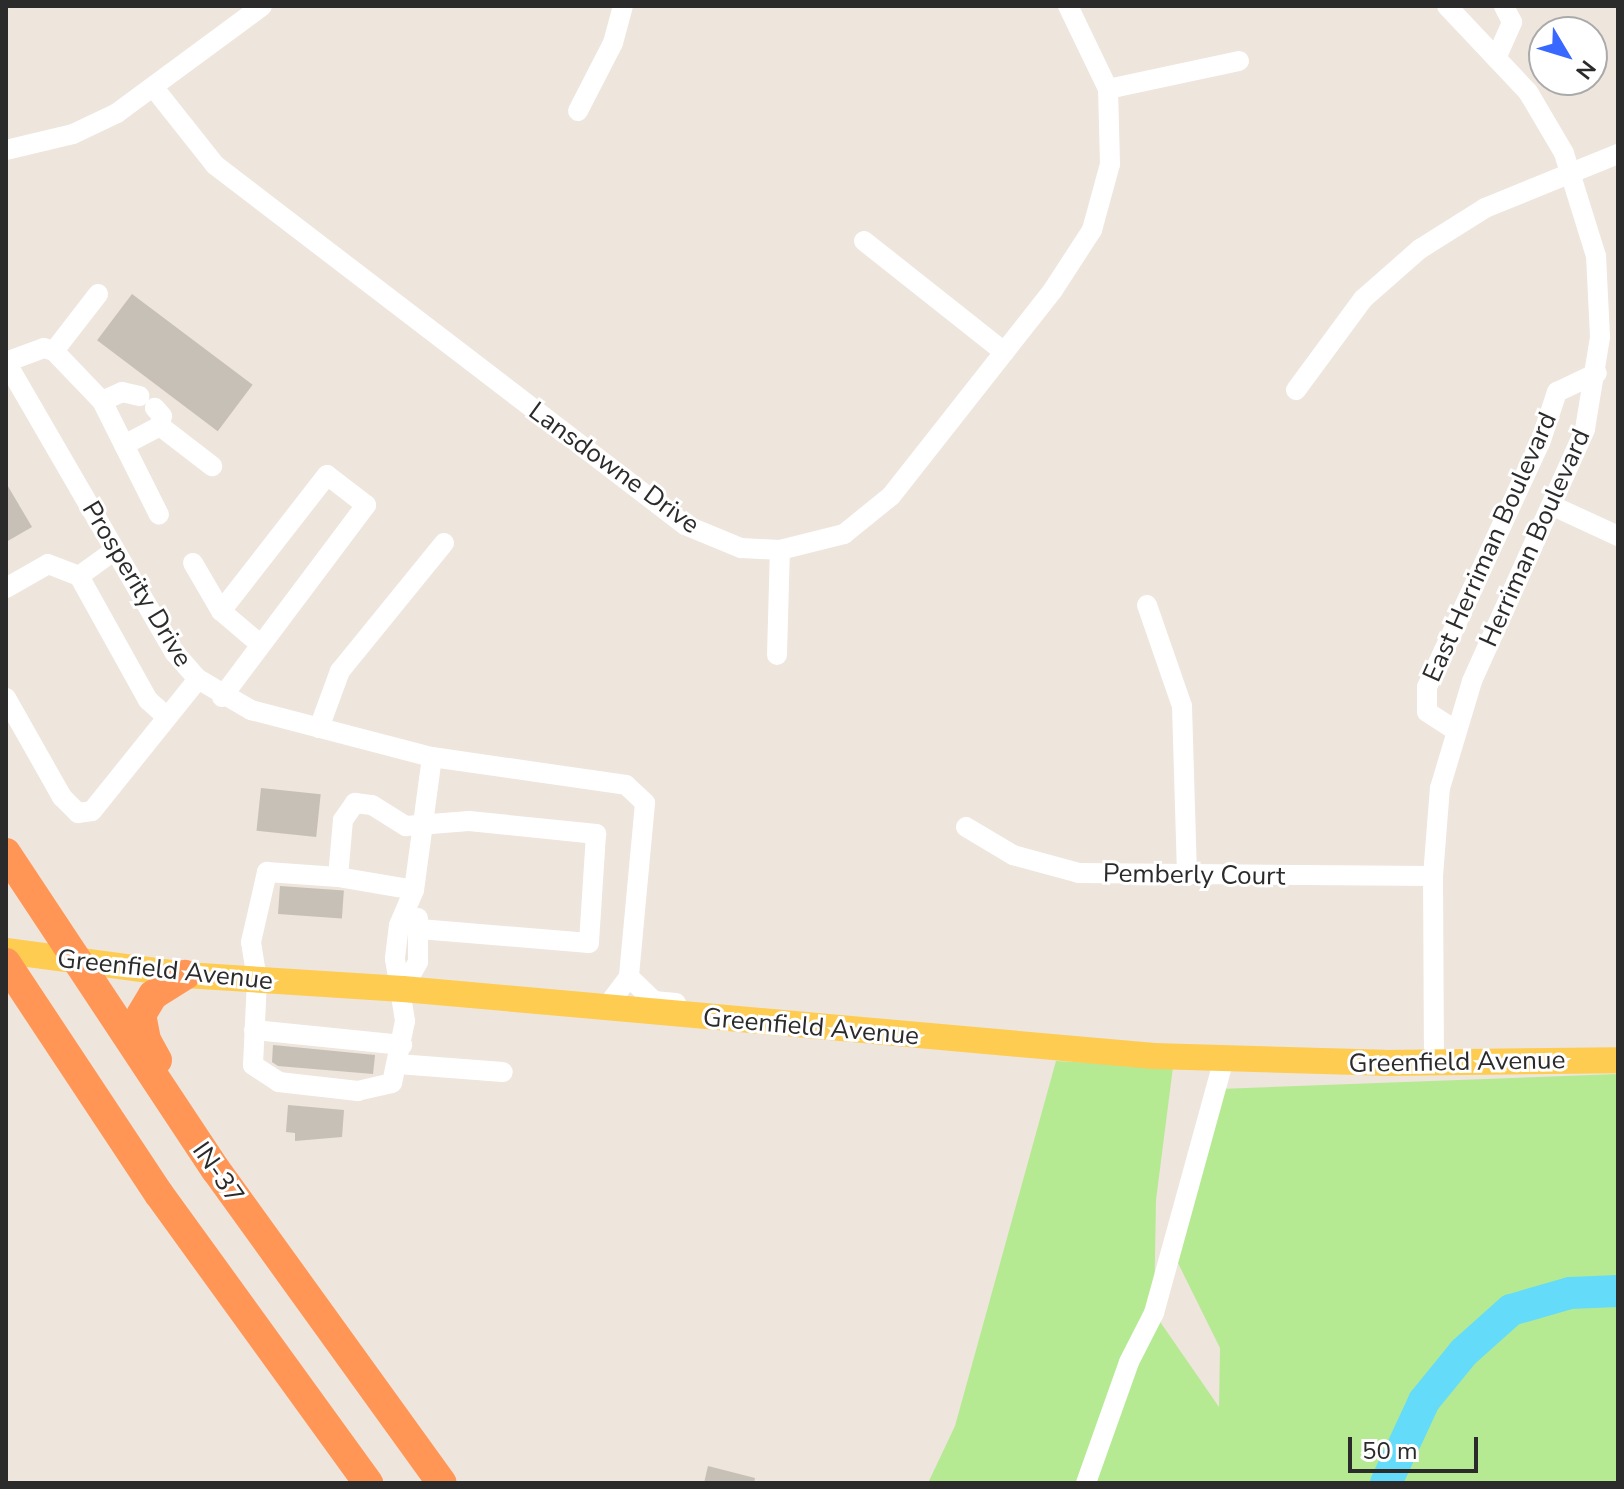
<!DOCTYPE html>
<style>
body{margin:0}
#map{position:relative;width:1624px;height:1489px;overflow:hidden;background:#eee5dc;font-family:"Nunito Sans",sans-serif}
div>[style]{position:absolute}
.green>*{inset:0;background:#b5ea93}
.river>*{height:32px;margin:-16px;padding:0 16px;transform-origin:16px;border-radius:16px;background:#65dbfa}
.building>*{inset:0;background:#c6c0b7;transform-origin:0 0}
.minor>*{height:20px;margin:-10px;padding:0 10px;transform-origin:10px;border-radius:10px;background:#fff}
.major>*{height:26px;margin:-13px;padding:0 13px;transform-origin:13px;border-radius:13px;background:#fecc51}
.highway>*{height:30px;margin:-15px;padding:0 15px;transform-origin:15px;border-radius:15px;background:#ff9656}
span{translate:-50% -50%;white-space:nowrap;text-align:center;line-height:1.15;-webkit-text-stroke:6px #fff;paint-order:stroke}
.street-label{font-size:26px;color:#2b2b2b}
.frame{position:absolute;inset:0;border:8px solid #2b2b2b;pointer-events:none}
.north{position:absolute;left:1528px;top:16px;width:80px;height:80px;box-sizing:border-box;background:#fff;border:2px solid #aaa;border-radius:50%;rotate:128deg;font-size:22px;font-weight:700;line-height:32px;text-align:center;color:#2b2b2b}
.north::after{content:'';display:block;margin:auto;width:28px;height:36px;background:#3868ff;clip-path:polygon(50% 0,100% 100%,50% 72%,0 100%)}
.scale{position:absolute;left:1348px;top:1437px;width:130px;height:36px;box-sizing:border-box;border:4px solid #2b2b2b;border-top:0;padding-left:10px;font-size:24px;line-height:28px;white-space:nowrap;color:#2b2b2b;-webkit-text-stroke:6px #fff;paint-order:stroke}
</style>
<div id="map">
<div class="green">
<div style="clip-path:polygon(1056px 1061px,1173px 1067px,1156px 1200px,1154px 1313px,1219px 1407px,1220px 1348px,1172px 1251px,1219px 1089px,1618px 1074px,1618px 1483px,928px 1483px,955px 1426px)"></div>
</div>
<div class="river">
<div style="left:1386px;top:1483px;width:90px;rotate:-65.1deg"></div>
<div style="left:1424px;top:1401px;width:63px;rotate:-50.8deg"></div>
<div style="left:1464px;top:1352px;width:63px;rotate:-41.8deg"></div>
<div style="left:1511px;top:1310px;width:61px;rotate:-16.1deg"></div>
<div style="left:1570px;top:1293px;width:48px;rotate:-2.4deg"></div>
</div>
<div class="building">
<div style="left:132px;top:294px;width:151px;height:58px;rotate:37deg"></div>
<div style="clip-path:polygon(6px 483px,32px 527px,6px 542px)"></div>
<div style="left:261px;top:788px;width:60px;height:43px;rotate:6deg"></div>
<div style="left:280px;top:886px;width:64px;height:28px;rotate:4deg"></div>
<div style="clip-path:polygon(273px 1045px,375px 1055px,373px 1074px,278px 1066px,272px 1062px)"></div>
<div style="clip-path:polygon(288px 1105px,344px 1110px,342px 1137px,295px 1141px,295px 1133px,286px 1132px)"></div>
<div style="clip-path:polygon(708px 1466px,755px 1478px,754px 1483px,704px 1483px)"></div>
</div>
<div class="minor">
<div style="left:1498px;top:54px;width:35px;rotate:-66deg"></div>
<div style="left:1512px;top:22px;width:18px;rotate:-117deg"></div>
<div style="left:154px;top:88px;width:98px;rotate:51.6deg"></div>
<div style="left:215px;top:165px;width:592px;rotate:37.45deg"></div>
<div style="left:685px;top:525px;width:61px;rotate:22.3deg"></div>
<div style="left:741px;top:548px;width:39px;rotate:3deg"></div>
<div style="left:780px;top:550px;width:66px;rotate:-14deg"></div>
<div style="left:844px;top:534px;width:60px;rotate:-39deg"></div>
<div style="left:891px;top:496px;width:262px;rotate:-51.8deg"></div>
<div style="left:1053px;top:290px;width:72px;rotate:-57deg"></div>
<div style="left:1092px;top:230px;width:68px;rotate:-74.7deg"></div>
<div style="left:1110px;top:164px;width:75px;rotate:-91.5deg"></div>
<div style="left:1108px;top:89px;width:92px;rotate:-115.7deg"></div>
<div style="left:1108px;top:89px;width:134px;rotate:-12.1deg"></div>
<div style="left:578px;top:111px;width:76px;rotate:-62.8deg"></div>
<div style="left:613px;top:43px;width:38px;rotate:-75deg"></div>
<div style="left:6px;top:150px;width:69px;rotate:-13.4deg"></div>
<div style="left:73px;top:134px;width:49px;rotate:-25.5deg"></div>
<div style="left:117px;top:113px;width:180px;rotate:-36.4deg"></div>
<div style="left:864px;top:241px;width:179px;rotate:38.4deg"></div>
<div style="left:54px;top:351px;width:72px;rotate:-52.3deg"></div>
<div style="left:6px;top:362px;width:337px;rotate:59.9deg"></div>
<div style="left:175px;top:653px;width:35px;rotate:49deg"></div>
<div style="left:198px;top:679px;width:61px;rotate:30.3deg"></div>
<div style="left:251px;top:710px;width:187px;rotate:14.6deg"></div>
<div style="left:432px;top:757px;width:134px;rotate:97.7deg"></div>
<div style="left:414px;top:890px;width:38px;rotate:113deg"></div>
<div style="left:399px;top:925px;width:34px;rotate:97deg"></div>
<div style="left:395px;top:959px;width:63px;rotate:80.8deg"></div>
<div style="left:405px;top:1021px;width:63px;rotate:101.8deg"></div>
<div style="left:392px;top:1083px;width:35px;rotate:167deg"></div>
<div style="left:358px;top:1091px;width:80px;rotate:-173.5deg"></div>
<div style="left:279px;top:1082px;width:31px;rotate:-147deg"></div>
<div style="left:253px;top:1065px;width:85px;rotate:-87.3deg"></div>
<div style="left:257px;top:980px;width:38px;rotate:-99deg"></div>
<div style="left:251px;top:942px;width:72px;rotate:-77.1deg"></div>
<div style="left:267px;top:872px;width:71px;rotate:4deg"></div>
<div style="left:338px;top:877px;width:77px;rotate:9.7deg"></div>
<div style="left:6px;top:362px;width:40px;rotate:-20.2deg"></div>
<div style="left:44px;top:348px;width:10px;rotate:17deg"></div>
<div style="left:54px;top:351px;width:69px;rotate:46.2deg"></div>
<div style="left:102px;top:401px;width:127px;rotate:63.4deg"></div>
<div style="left:1296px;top:390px;width:113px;rotate:-53.6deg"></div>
<div style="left:1363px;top:299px;width:76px;rotate:-41.3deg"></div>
<div style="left:1420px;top:249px;width:77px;rotate:-32.2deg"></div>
<div style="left:1485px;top:208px;width:144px;rotate:-22.1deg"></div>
<div style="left:102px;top:401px;width:22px;rotate:-24deg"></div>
<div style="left:122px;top:392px;width:18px;rotate:13deg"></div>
<div style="left:160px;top:426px;width:66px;rotate:37.6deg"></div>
<div style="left:124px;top:445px;width:41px;rotate:-27.8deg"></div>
<div style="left:160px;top:426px;width:10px;rotate:-79deg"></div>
<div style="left:162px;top:416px;width:11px;rotate:-131deg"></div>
<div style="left:1553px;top:506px;width:72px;rotate:24.8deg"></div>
<div style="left:193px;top:563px;width:56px;rotate:59.7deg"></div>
<div style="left:79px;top:576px;width:142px;rotate:60.9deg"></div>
<div style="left:148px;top:700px;width:25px;rotate:42deg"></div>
<div style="left:6px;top:588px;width:48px;rotate:-29.7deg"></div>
<div style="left:48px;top:564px;width:33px;rotate:21deg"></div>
<div style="left:79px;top:576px;width:44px;rotate:-35.8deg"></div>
<div style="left:1147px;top:605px;width:107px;rotate:70.9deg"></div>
<div style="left:1182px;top:706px;width:170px;rotate:88.3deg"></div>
<div style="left:777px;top:655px;width:105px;rotate:-88.4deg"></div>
<div style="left:222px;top:697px;width:240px;rotate:-53.1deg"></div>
<div style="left:366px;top:505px;width:49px;rotate:-142.4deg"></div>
<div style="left:327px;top:475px;width:172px;rotate:127.9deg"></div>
<div style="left:221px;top:611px;width:52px;rotate:40.4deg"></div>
<div style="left:6px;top:698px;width:114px;rotate:60.5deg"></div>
<div style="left:62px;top:797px;width:23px;rotate:45deg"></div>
<div style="left:78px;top:813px;width:14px;rotate:-8deg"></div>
<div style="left:92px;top:811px;width:169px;rotate:-51.2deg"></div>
<div style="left:319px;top:728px;width:61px;rotate:-69.8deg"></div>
<div style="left:340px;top:671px;width:165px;rotate:-50.9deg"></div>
<div style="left:1455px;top:730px;width:33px;rotate:-147deg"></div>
<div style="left:1427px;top:712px;width:25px;rotate:-90deg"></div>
<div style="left:1427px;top:687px;width:269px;rotate:-65.2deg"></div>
<div style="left:1540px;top:443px;width:54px;rotate:-71.6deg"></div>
<div style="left:1557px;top:392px;width:44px;rotate:-25.4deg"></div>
<div style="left:432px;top:757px;width:196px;rotate:8.2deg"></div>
<div style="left:626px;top:785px;width:26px;rotate:43deg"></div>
<div style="left:645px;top:803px;width:175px;rotate:95.3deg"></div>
<div style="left:629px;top:977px;width:38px;rotate:127deg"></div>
<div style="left:966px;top:827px;width:55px;rotate:30.8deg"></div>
<div style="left:1013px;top:855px;width:68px;rotate:15.3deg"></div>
<div style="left:1079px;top:873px;width:354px;rotate:0.5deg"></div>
<div style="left:338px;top:877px;width:57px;rotate:-85deg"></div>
<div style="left:343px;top:820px;width:21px;rotate:-55deg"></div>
<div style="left:355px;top:803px;width:17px;rotate:7deg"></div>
<div style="left:372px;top:805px;width:40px;rotate:32deg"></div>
<div style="left:406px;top:826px;width:63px;rotate:-4.5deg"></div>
<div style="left:469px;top:821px;width:128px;rotate:5.8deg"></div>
<div style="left:596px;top:834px;width:109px;rotate:93.7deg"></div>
<div style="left:589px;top:943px;width:170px;rotate:-175.3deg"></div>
<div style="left:629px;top:977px;width:35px;rotate:44deg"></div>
<div style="left:654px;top:1001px;width:22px;rotate:5deg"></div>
<div style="left:403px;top:989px;width:31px;rotate:-61deg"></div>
<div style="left:418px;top:962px;width:44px;rotate:-90deg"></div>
<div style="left:254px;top:1030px;width:149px;rotate:5.8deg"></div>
<div style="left:1434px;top:1063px;width:187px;rotate:-90.3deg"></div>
<div style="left:1433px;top:876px;width:88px;rotate:-85.5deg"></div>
<div style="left:1440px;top:788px;width:112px;rotate:-73.3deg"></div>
<div style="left:1472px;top:681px;width:276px;rotate:-65.8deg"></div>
<div style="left:1585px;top:429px;width:93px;rotate:-80.7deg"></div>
<div style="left:1600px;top:337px;width:81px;rotate:-92.8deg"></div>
<div style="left:1596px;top:256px;width:108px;rotate:-107.3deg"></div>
<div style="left:1564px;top:153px;width:71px;rotate:-120.5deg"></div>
<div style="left:1528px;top:92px;width:118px;rotate:-133.3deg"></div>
<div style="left:398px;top:1064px;width:105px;rotate:4.4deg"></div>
<div style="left:1086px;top:1483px;width:128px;rotate:-70.4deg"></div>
<div style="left:1129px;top:1362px;width:55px;rotate:-63deg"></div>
<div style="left:1154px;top:1313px;width:263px;rotate:-74.6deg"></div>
</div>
<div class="major">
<div style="left:6px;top:951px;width:181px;rotate:7.6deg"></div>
<div style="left:185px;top:975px;width:218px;rotate:3.7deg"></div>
<div style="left:403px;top:989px;width:754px;rotate:5.1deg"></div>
<div style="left:1154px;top:1056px;width:230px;rotate:1.7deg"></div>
<div style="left:1384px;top:1063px;width:234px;rotate:-0.7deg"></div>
</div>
<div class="highway">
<div style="left:6px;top:853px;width:380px;rotate:56.5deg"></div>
<div style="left:216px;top:1170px;width:386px;rotate:54.2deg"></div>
<div style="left:6px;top:963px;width:277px;rotate:56.5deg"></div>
<div style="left:159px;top:1194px;width:357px;rotate:54.1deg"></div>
<div style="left:157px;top:1060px;width:23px;rotate:-119deg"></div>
<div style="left:146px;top:1040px;width:25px;rotate:-101deg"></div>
<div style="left:141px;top:1015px;width:23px;rotate:-59deg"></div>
<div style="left:153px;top:995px;width:38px;rotate:-32deg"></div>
</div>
<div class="street-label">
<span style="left:614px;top:468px;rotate:36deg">Lansdowne Drive</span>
<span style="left:1535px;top:538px;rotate:-66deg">Herriman Boulevard</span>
<span style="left:1490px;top:547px;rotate:-66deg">East Herriman Boulevard</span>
<span style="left:137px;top:584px;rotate:59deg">Prosperity Drive</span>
<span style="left:1194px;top:875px;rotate:1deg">Pemberly Court</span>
<span style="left:165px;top:970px;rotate:6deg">Greenfield Avenue</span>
<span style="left:811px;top:1027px;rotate:5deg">Greenfield Avenue</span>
<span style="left:1457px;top:1062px;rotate:-1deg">Greenfield Avenue</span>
<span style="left:218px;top:1173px;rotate:55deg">IN-37</span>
</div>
<div class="frame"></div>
<div class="north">N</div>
<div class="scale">50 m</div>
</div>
